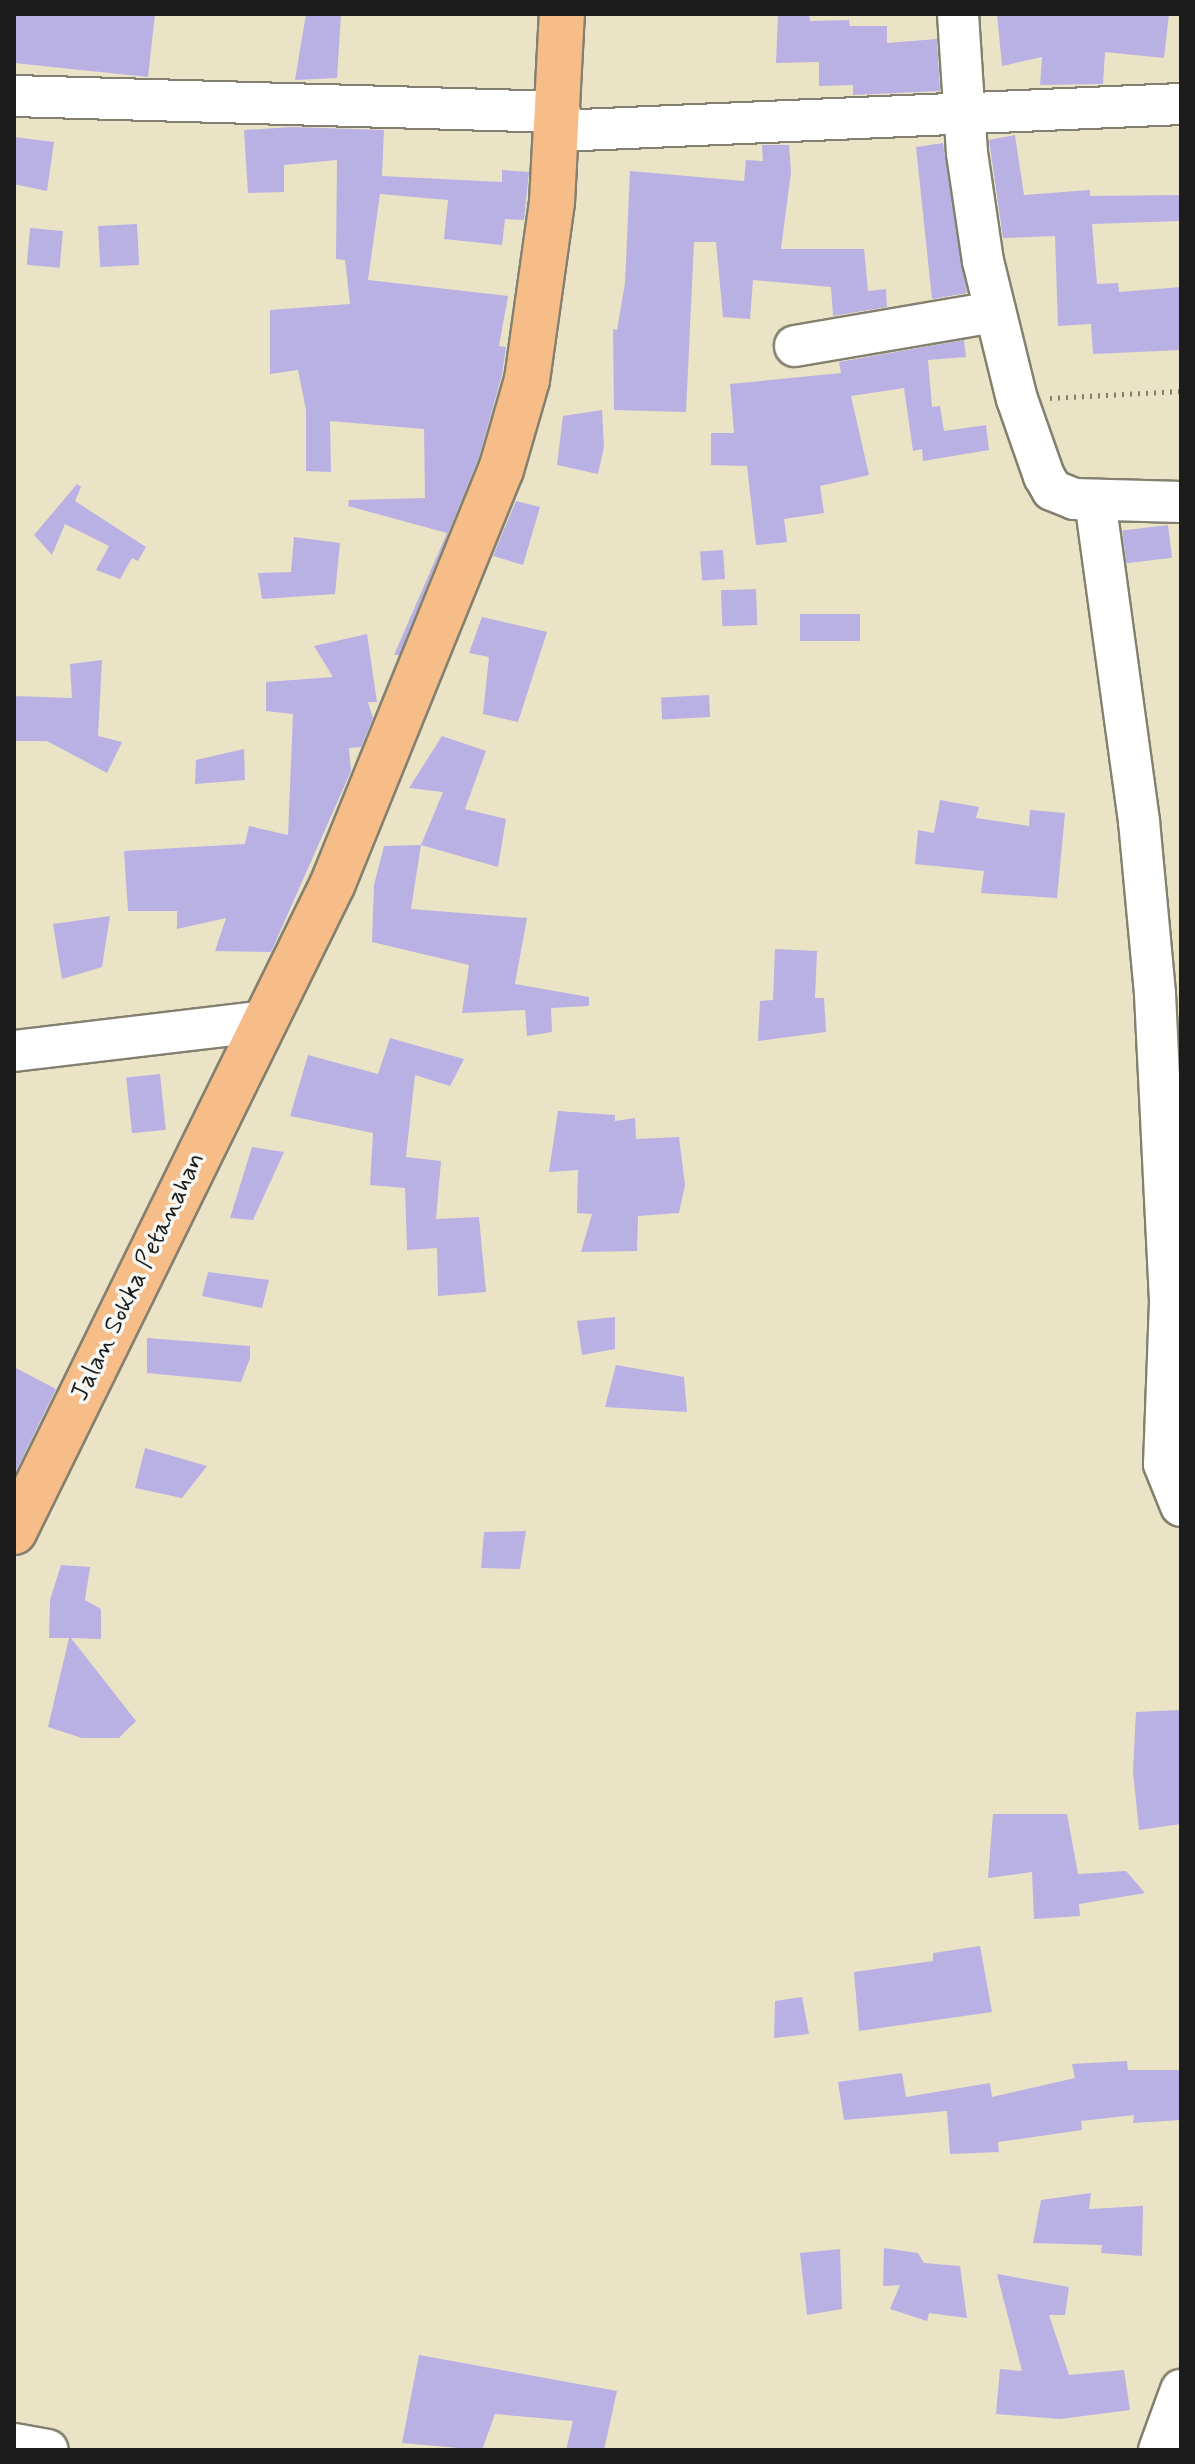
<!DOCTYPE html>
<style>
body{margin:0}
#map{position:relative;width:1195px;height:2464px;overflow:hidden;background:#ebe3c5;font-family:Mynerve,sans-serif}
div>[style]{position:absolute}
.building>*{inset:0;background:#b9b1e4;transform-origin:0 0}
.path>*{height:5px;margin-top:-2.5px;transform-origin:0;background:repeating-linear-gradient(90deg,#848070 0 2px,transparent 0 8px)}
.roads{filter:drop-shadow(2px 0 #848070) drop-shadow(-2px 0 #848070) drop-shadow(0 2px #848070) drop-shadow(0 -2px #848070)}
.minor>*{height:40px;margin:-20px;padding:0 20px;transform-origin:20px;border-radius:20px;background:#fff}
.major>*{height:44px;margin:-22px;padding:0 22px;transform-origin:22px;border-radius:22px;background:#f7bd88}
span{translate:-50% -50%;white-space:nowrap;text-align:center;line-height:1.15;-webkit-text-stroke:7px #f6f6f2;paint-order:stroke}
.street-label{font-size:26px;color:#1c1c1c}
.frame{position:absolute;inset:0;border:16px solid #1c1c1c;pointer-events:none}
</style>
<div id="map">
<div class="building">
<div style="clip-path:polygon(14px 14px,155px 14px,148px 77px,14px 63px)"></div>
<div style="clip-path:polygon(306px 14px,341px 14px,337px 78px,295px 80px)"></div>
<div style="clip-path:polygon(778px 14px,809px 14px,810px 21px,849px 20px,850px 26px,887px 26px,887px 43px,937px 39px,940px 91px,853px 95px,853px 85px,819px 86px,819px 62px,776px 63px)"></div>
<div style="clip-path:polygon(997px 14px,1169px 14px,1164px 58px,1105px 52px,1103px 84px,1040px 85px,1042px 57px,1002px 66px)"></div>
<div style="clip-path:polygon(292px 127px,384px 130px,382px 176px,502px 182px,502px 170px,529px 172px,524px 220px,505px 219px,502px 245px,444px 239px,448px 200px,380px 194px,368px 280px,508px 296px,499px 346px,506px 347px,502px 375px,479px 457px,399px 655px,394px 655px,447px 533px,348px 506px,349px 500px,425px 498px,424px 429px,330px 421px,331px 472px,306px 471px,306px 410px,298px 370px,270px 374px,270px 310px,350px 304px,345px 260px,336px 259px,337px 160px,284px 165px,284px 192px,248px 193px,244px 130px)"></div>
<div style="clip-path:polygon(1015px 135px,1024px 195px,1090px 190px,1090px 196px,1181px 195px,1181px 221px,1092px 224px,1097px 284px,1118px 283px,1119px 292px,1181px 287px,1181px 350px,1093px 354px,1091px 324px,1058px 326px,1055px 236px,1003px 238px,989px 140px)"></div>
<div style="clip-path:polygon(14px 137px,54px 142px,47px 191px,14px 184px)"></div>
<div style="clip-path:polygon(943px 143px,967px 293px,932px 299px,916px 147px)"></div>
<div style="clip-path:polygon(762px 145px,789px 145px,791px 172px,781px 249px,864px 249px,868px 291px,886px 289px,887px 307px,833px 316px,831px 287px,753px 280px,750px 319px,723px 317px,716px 242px,694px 242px,686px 412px,614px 410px,613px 329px,617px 330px,625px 283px,630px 171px,744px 181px,746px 160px,763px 161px)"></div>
<div style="left:137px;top:224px;width:41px;height:39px;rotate:87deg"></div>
<div style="left:30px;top:228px;width:33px;height:37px;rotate:5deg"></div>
<div style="clip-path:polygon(964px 340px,966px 357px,928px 360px,932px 407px,940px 406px,944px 431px,986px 425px,989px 450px,923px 461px,922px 449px,913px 451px,904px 388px,851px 396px,869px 475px,820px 486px,824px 513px,784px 519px,787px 542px,756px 545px,747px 466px,711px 465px,711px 433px,734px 433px,730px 384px,841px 373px,839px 362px)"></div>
<div style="clip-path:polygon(602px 410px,604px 447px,598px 474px,557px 465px,563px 416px)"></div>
<div style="clip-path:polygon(77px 484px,81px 487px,75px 501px,146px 547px,138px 561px,132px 558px,120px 579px,96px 570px,109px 546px,65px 524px,52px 555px,34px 535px)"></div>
<div style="clip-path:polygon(516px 501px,540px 507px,523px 565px,493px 556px)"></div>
<div style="left:1168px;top:525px;width:33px;height:46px;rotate:83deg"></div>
<div style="clip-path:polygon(294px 537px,340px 543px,335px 594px,262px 599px,258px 573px,291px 572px)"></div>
<div style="left:723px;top:550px;width:29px;height:23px;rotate:86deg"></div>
<div style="left:756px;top:589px;width:36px;height:35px;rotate:88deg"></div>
<div style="left:800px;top:614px;width:60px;height:27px"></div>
<div style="clip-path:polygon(482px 617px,547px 632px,518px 722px,483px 714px,489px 657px,469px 653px)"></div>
<div style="clip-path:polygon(367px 634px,377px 702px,368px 702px,373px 718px,361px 747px,349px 748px,351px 771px,271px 952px,215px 951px,226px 918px,177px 929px,177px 911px,128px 911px,124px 851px,245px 844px,249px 826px,288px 835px,293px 714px,266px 711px,266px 682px,333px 677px,314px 646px)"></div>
<div style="clip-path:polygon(102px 660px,98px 736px,122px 742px,107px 773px,47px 741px,14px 741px,14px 696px,72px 698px,70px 664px)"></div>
<div style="left:709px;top:695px;width:22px;height:48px;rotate:87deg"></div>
<div style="clip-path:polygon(442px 736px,486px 751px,465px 809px,506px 819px,498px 867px,421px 845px,443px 792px,409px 788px)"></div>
<div style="clip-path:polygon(244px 749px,245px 780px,195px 784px,196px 760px)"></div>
<div style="clip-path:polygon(940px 800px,979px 807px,976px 818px,1029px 826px,1030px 810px,1065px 813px,1057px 898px,981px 893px,984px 871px,915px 864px,918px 830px,934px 833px)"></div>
<div style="clip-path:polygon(421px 845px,411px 909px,527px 918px,515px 984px,589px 997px,589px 1006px,551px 1008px,552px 1032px,527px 1036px,525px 1010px,462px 1013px,469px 965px,372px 942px,374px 885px,384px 846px)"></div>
<div style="clip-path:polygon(110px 916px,102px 967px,62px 979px,53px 924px)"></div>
<div style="clip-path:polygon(775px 949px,817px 951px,815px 998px,824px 998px,826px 1032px,758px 1041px,760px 1001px,773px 1000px)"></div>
<div style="clip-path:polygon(390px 1038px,464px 1059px,450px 1086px,415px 1075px,406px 1157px,441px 1161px,436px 1219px,479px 1217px,486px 1292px,438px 1296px,437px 1248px,407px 1250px,405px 1188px,370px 1185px,373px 1133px,290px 1116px,308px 1055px,378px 1074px)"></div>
<div style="left:160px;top:1074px;width:56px;height:34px;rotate:84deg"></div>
<div style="clip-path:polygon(558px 1111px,615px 1115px,615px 1121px,635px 1118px,636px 1139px,679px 1137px,685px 1185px,679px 1213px,638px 1216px,637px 1251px,581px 1252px,592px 1214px,577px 1213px,578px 1170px,549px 1172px)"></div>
<div style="clip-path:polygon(252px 1147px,284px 1152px,253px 1220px,230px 1218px)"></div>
<div style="clip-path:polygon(208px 1272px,269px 1280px,262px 1308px,202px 1296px)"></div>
<div style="clip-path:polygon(615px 1317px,615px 1349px,582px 1355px,577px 1321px)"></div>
<div style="clip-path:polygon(147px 1338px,250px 1346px,250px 1358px,241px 1382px,147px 1373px)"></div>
<div style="clip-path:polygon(616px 1365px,684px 1377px,687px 1412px,605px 1407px)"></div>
<div style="clip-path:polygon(14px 1367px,56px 1389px,14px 1475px)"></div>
<div style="clip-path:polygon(145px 1448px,207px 1466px,182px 1498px,135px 1488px)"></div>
<div style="clip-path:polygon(526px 1531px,520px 1569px,481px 1568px,484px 1532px)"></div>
<div style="clip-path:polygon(61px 1565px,90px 1567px,85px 1600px,101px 1609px,101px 1639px,71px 1638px,136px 1721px,119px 1738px,82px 1738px,48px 1727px,69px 1638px,49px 1638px,50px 1600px)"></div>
<div style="clip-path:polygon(1181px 1710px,1181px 1824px,1139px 1830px,1133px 1771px,1136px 1712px)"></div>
<div style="clip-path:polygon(993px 1814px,1067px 1814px,1078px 1874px,1126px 1871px,1145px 1893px,1079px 1904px,1080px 1916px,1034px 1919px,1032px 1872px,988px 1878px)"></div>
<div style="clip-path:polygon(980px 1946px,992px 2012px,859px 2031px,854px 1972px,933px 1961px,933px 1953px)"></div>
<div style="clip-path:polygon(802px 1997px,809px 2034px,774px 2038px,775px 2001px)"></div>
<div style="clip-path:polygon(1127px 2061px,1128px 2070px,1181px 2070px,1181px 2120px,1133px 2123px,1134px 2115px,1081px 2121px,1082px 2130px,998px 2142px,999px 2152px,950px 2154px,947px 2111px,844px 2120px,838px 2082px,902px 2073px,906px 2097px,990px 2083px,992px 2097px,1075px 2078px,1072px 2064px)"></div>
<div style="clip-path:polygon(1091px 2193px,1089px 2209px,1143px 2206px,1142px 2256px,1101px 2253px,1102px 2245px,1033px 2243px,1041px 2200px)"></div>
<div style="clip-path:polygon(884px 2248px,918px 2253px,924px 2263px,960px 2266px,967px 2318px,929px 2313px,927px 2321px,890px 2309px,900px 2285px,883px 2286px)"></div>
<div style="clip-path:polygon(840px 2249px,842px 2309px,807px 2315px,800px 2253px)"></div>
<div style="clip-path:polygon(997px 2274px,1069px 2287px,1065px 2315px,1049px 2315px,1069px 2375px,1124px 2370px,1130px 2410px,1060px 2419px,996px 2414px,1000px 2369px,1022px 2371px)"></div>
<div style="clip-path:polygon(419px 2355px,617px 2391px,604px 2450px,566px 2450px,573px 2421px,495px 2414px,482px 2450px,402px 2443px)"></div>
</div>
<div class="path">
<div style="left:1050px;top:398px;width:131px;rotate:-3.1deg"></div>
</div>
<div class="roads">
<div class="minor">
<div style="left:958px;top:14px;width:139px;rotate:86.3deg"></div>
<div style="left:967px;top:153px;width:109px;rotate:81.6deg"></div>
<div style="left:983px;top:261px;width:142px;rotate:76.2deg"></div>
<div style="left:1017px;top:399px;width:82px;rotate:70.7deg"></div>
<div style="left:1044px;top:476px;width:16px;rotate:60deg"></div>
<div style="left:1052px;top:490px;width:24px;rotate:22deg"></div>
<div style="left:1074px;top:499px;width:107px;rotate:1.6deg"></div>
<div style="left:14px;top:96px;width:546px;rotate:1.68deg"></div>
<div style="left:558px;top:131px;width:624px;rotate:-2.48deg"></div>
<div style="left:795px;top:346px;width:201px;rotate:-9.7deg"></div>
<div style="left:1095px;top:500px;width:324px;rotate:82.2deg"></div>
<div style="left:1139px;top:821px;width:174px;rotate:84.7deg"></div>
<div style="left:1155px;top:994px;width:308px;rotate:87.2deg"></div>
<div style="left:1170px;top:1302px;width:162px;rotate:92.1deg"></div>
<div style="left:1164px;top:1464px;width:45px;rotate:68deg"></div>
<div style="left:14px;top:1051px;width:252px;rotate:-6.8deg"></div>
<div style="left:14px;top:2444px;width:34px;rotate:10deg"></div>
<div style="left:1159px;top:2450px;width:64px;rotate:-69.9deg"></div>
</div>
<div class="major">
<div style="left:14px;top:1532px;width:723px;rotate:-63.82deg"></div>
<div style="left:333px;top:883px;width:446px;rotate:-67.9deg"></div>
<div style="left:501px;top:470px;width:94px;rotate:-73.9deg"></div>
<div style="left:527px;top:380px;width:180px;rotate:-82deg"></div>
<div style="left:552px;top:202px;width:188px;rotate:-87deg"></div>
</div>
</div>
<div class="street-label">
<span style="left:139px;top:1277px;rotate:-64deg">Jalan Sokka Petanahan</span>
</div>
<div class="frame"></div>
</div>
